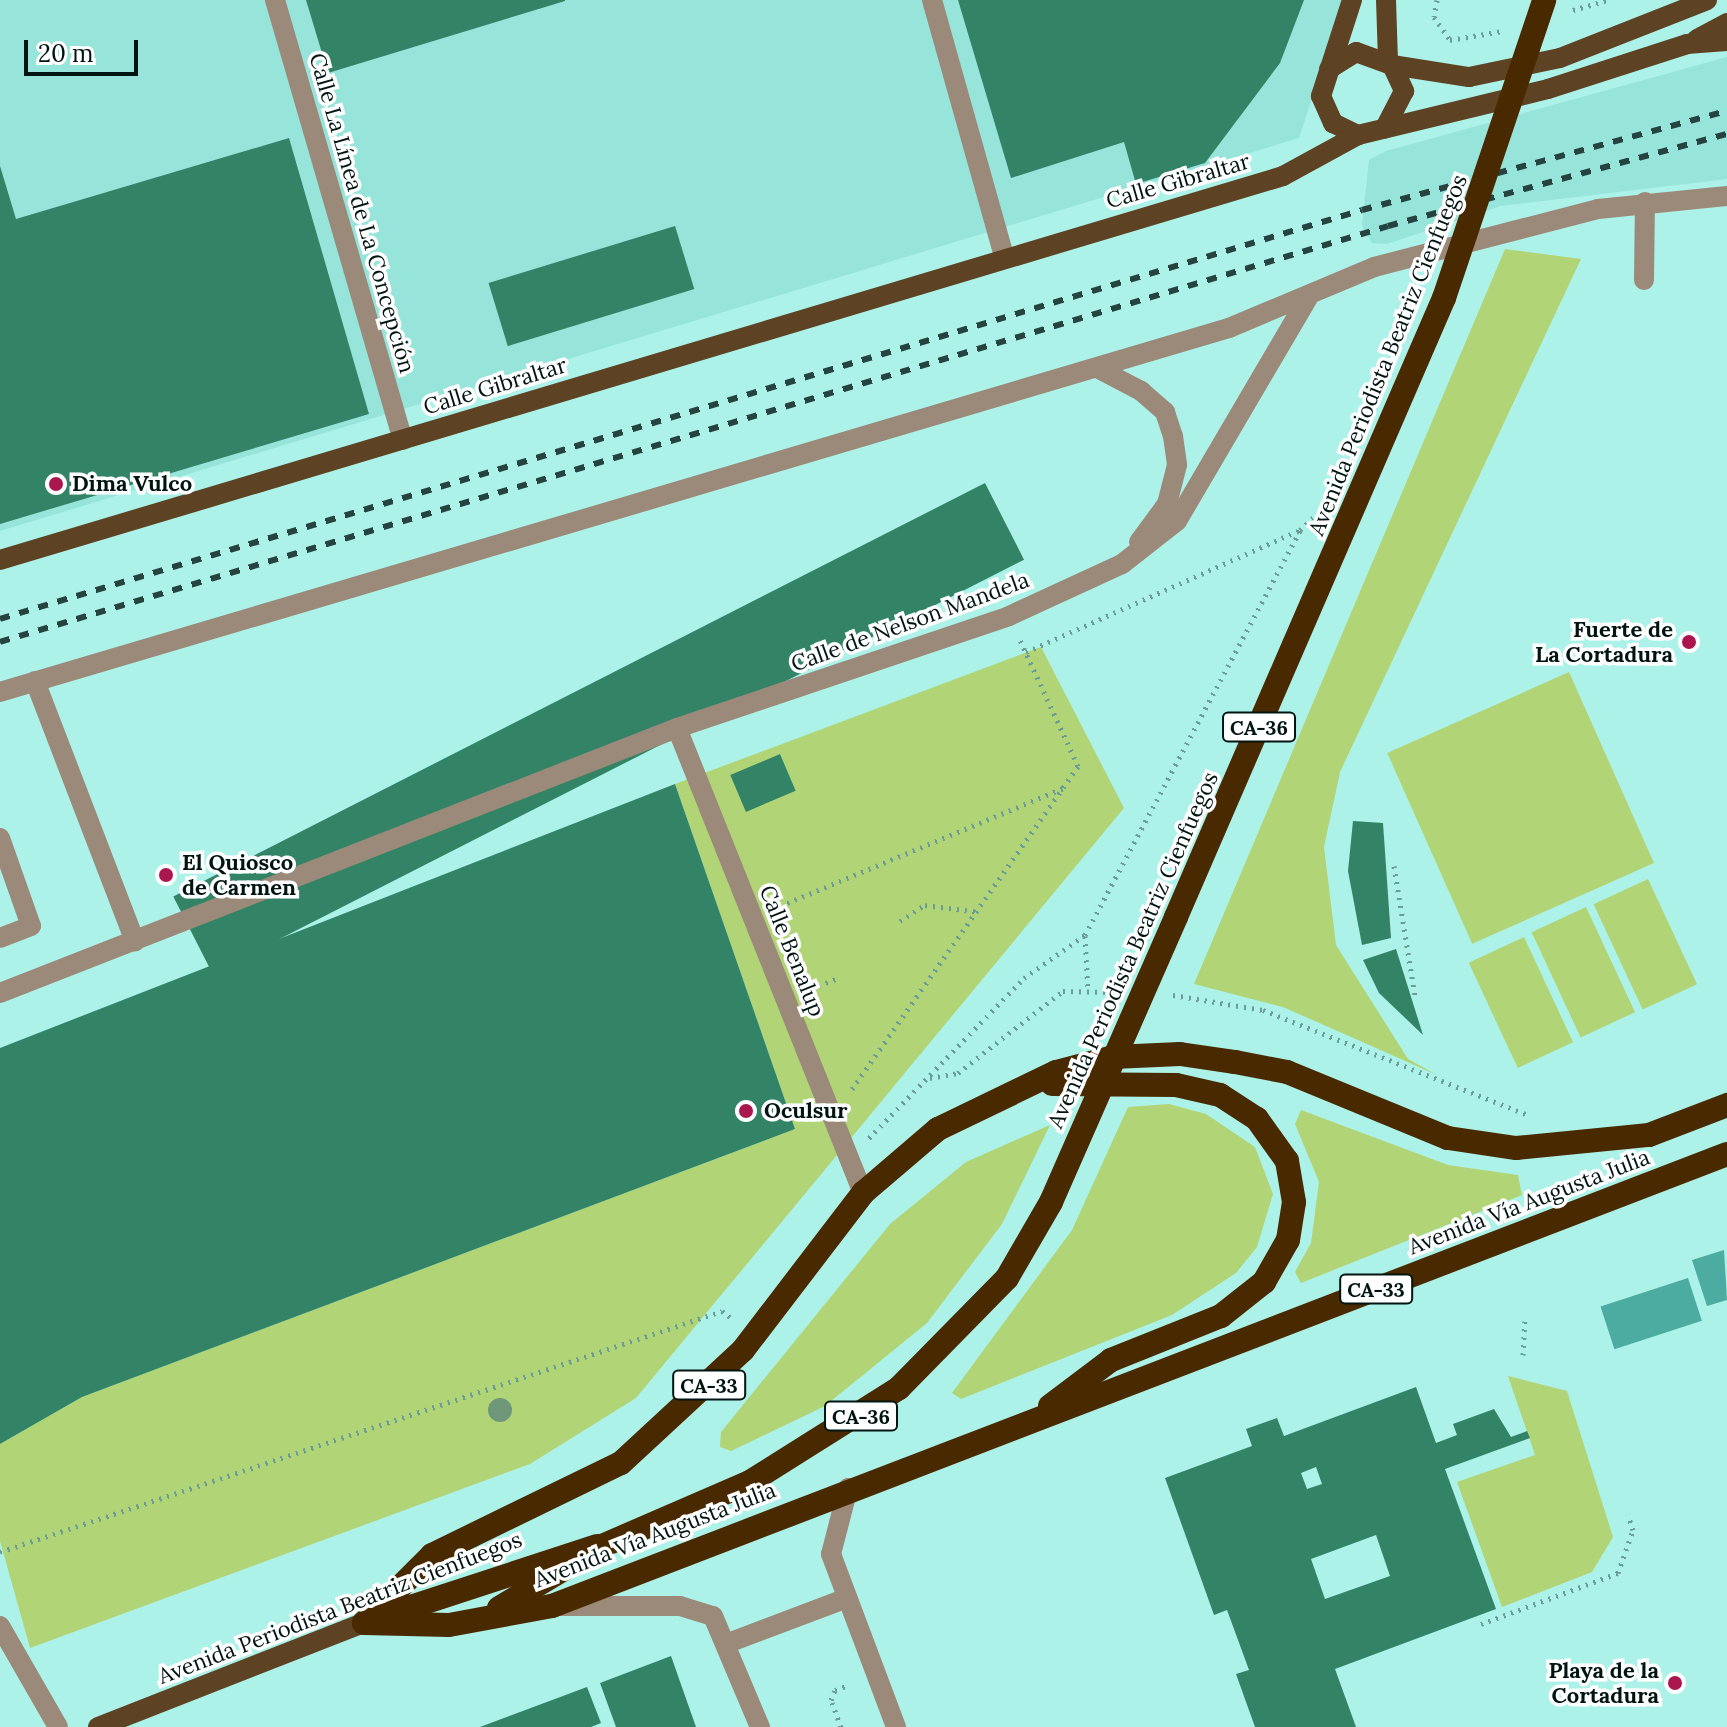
<!DOCTYPE html>
<meta charset="utf-8">
<style>
body{margin:0}
#map{position:relative;width:1727px;height:1727px;overflow:hidden;background:#adf2e9;font-family:Lora,serif}
div>[style]{position:absolute}
.built>*{inset:0;background:#97e4db}
.green>*{inset:0;background:#b1d576;transform-origin:0 0}
.water>*{inset:0;background:#4daca2;transform-origin:0 0}
.building>*{inset:0;background:#338366;transform-origin:0 0}
.path>*{height:5px;margin-top:-2.5px;transform-origin:0;background:repeating-linear-gradient(90deg,#6a9d96 0 2px,transparent 0 8px)}
.minor>*{height:20px;margin:-10px;padding:0 10px;transform-origin:10px;border-radius:10px;background:#9b8a79}
.major>*{height:20px;margin:-10px;padding:0 10px;transform-origin:10px;border-radius:10px;background:#5e4224}
.highway>*{height:24px;margin:-12px;padding:0 12px;transform-origin:12px;border-radius:12px;background:#492900}
.rail>*{height:6px;margin-top:-3px;transform-origin:0;background:repeating-linear-gradient(90deg,#254440 0 10px,transparent 0 20px)}
.highway-bridge>*{height:24px;margin:-12px;padding:0 12px;transform-origin:12px;border-radius:12px;background:#492900}
.trees>*{width:24px;height:24px;margin:-12px;border-radius:50%;background:#6f9779}
.dots>*{width:22px;height:22px;translate:-50% -50%;box-sizing:border-box;border:4px solid #fff;border-radius:50%}
span{translate:-50% -50%;white-space:nowrap;text-align:center;line-height:1.15;-webkit-text-stroke:7px #fff;paint-order:stroke}
.shield-label span{padding:2px 6px;background:#fff;border:2px solid;border-radius:6px;-webkit-text-stroke-width:0}
.shield-label{font-size:20px;color:#001512;font-weight:700}
.street-label{font-size:22px;color:#001512}
.poi-label{font-size:22px;color:#001512;font-weight:700}
.left{translate:0 -50%;text-align:left}
.right{translate:-100% -50%;text-align:right}
.scale{position:absolute;left:24px;top:40px;width:114px;height:36px;box-sizing:border-box;border:4px solid #001512;border-top:0;padding-left:10px;font-size:24px;line-height:28px;white-space:nowrap;color:#001512;-webkit-text-stroke:6px #fff;paint-order:stroke}
</style>
<div id="map">
<div class="built">
<div style="clip-path:polygon(0 0,1344px 0,1299px 138px,0 531px)"></div>
<div style="clip-path:polygon(1727px 57px,1727px 179px,1501px 206px,1387px 244px,1372px 243px,1362px 226px,1369px 160px,1386px 151px)"></div>
</div>
<div class="green">
<div style="clip-path:polygon(1505px 249px,1581px 259px,1340px 772px,1324px 847px,1336px 945px,1408px 1059px,1437px 1075px,1283px 1007px,1194px 984px)"></div>
<div style="clip-path:polygon(1041px 647px,1124px 808px,636px 1398px,530px 1464px,30px 1648px,0 1541px,0 1444px,82px 1397px,795px 1129px,675px 784px)"></div>
<div style="left:1569px;top:672px;width:209px;height:199px;rotate:66deg"></div>
<div style="left:1648px;top:879px;width:116px;height:60px;rotate:65deg"></div>
<div style="left:1586px;top:907px;width:116px;height:60px;rotate:65deg"></div>
<div style="left:1524px;top:937px;width:116px;height:61px;rotate:65deg"></div>
<div style="clip-path:polygon(1169px 1104px,1206px 1114px,1255px 1147px,1273px 1194px,1257px 1247px,1236px 1273px,1172px 1315px,961px 1399px,952px 1393px,1072px 1230px,1128px 1107px)"></div>
<div style="clip-path:polygon(1301px 1110px,1448px 1165px,1518px 1175px,1522px 1195px,1301px 1283px,1295px 1272px,1311px 1243px,1319px 1182px,1295px 1124px)"></div>
<div style="clip-path:polygon(1050px 1125px,1002px 1224px,927px 1323px,825px 1406px,731px 1451px,720px 1447px,721px 1432px,890px 1224px,966px 1162px)"></div>
<div style="clip-path:polygon(1508px 1376px,1567px 1391px,1613px 1537px,1592px 1572px,1502px 1607px,1457px 1482px,1535px 1455px)"></div>
</div>
<div class="water">
<div style="clip-path:polygon(1724px 1250px,1727px 1300px,1707px 1306px,1692px 1260px)"></div>
<div style="left:1688px;top:1278px;width:45px;height:92px;rotate:72deg"></div>
</div>
<div class="building">
<div style="clip-path:polygon(306px 0,565px 0,565px 1px,328px 73px)"></div>
<div style="clip-path:polygon(958px 0,1304px 0,1280px 63px,1205px 163px,1136px 184px,1124px 142px,1011px 178px)"></div>
<div style="clip-path:polygon(289px 138px,369px 414px,0 524px,0 166px,16px 219px)"></div>
<div style="left:675px;top:226px;width:66px;height:195px;rotate:73deg"></div>
<div style="left:985px;top:483px;width:86px;height:911px;rotate:63deg"></div>
<div style="left:780px;top:754px;width:40px;height:54px;rotate:67deg"></div>
<div style="clip-path:polygon(675px 784px,795px 1129px,82px 1397px,0 1444px,0 1048px)"></div>
<div style="clip-path:polygon(1353px 821px,1383px 823px,1391px 938px,1362px 945px,1348px 871px)"></div>
<div style="clip-path:polygon(1396px 949px,1423px 1035px,1379px 993px,1363px 960px)"></div>
<div style="clip-path:polygon(evenodd,1416px 1387px,1436px 1443px,1457px 1435px,1453px 1424px,1494px 1409px,1511px 1437px,1527px 1431px,1530px 1438px,1445px 1469px,1496px 1609px,1335px 1669px,1356px 1727px,1255px 1727px,1236px 1674px,1249px 1670px,1227px 1610px,1214px 1615px,1165px 1478px,1252px 1446px,1246px 1429px,1277px 1418px,1284px 1436px,1416px 1387px,1316px 1467px,1322px 1484px,1307px 1489px,1301px 1473px,1316px 1467px,1416px 1387px,1376px 1535px,1390px 1576px,1325px 1599px,1311px 1559px,1376px 1535px)"></div>
<div style="clip-path:polygon(671px 1656px,696px 1727px,616px 1727px,600px 1683px)"></div>
<div style="clip-path:polygon(587px 1687px,601px 1723px,591px 1727px,480px 1727px)"></div>
</div>
<div class="path">
<div style="left:1437px;top:0;width:17px;rotate:100deg"></div>
<div style="left:1434px;top:17px;width:28px;rotate:55deg"></div>
<div style="left:1450px;top:40px;width:53px;rotate:-9.8deg"></div>
<div style="left:1573px;top:10px;width:35px;rotate:-16deg"></div>
<div style="left:1026px;top:652px;width:300px;rotate:-24deg"></div>
<div style="left:1300px;top:530px;width:19px;rotate:-43deg"></div>
<div style="left:1394px;top:866px;width:131px;rotate:80.8deg"></div>
<div style="left:780px;top:906px;width:310px;rotate:-22.6deg"></div>
<div style="left:900px;top:921px;width:30px;rotate:-33deg"></div>
<div style="left:925px;top:905px;width:55px;rotate:7.3deg"></div>
<div style="left:1085px;top:936px;width:55px;rotate:86.9deg"></div>
<div style="left:811px;top:989px;width:27px;rotate:-22deg"></div>
<div style="left:1173px;top:995px;width:91px;rotate:9.5deg"></div>
<div style="left:1263px;top:1010px;width:283px;rotate:21.6deg"></div>
<div style="left:930px;top:1078px;width:28px;rotate:-10deg"></div>
<div style="left:958px;top:1073px;width:133px;rotate:-38deg"></div>
<div style="left:1063px;top:991px;width:48px;rotate:1.2deg"></div>
<div style="left:852px;top:1089px;width:394px;rotate:-55deg"></div>
<div style="left:1078px;top:766px;width:139px;rotate:-114.7deg"></div>
<div style="left:869px;top:1138px;width:223px;rotate:-45.9deg"></div>
<div style="left:1024px;top:978px;width:75px;rotate:-35.2deg"></div>
<div style="left:1085px;top:935px;width:459px;rotate:-62deg"></div>
<div style="left:1523px;top:1355px;width:34px;rotate:-87deg"></div>
<div style="left:0;top:1552px;width:761px;rotate:-18.46deg"></div>
<div style="left:722px;top:1311px;width:10px;rotate:37deg"></div>
<div style="left:1481px;top:1624px;width:146px;rotate:-20.4deg"></div>
<div style="left:1618px;top:1573px;width:46px;rotate:-70.8deg"></div>
<div style="left:1633px;top:1530px;width:16px;rotate:-108deg"></div>
<div style="left:841px;top:1727px;width:29px;rotate:-110deg"></div>
<div style="left:831px;top:1700px;width:11px;rotate:-68deg"></div>
<div style="left:835px;top:1690px;width:15px;rotate:-20deg"></div>
</div>
<div class="minor">
<div style="left:275px;top:0;width:458px;rotate:73.8deg"></div>
<div style="left:932px;top:0;width:266px;rotate:74.3deg"></div>
<div style="left:1644px;top:280px;width:78px;rotate:-89.3deg"></div>
<div style="left:1097px;top:368px;width:50px;rotate:27.6deg"></div>
<div style="left:1141px;top:391px;width:32px;rotate:41deg"></div>
<div style="left:1165px;top:412px;width:25px;rotate:72deg"></div>
<div style="left:1173px;top:436px;width:29px;rotate:82deg"></div>
<div style="left:1177px;top:465px;width:40px;rotate:104.4deg"></div>
<div style="left:1167px;top:504px;width:47px;rotate:126.4deg"></div>
<div style="left:35px;top:681px;width:279px;rotate:69deg"></div>
<div style="left:0;top:692px;width:1282px;rotate:-16.5deg"></div>
<div style="left:1229px;top:328px;width:157px;rotate:-22.8deg"></div>
<div style="left:1374px;top:267px;width:231px;rotate:-14.5deg"></div>
<div style="left:1598px;top:209px;width:130px;rotate:-5.8deg"></div>
<div style="left:677px;top:728px;width:501px;rotate:68.2deg"></div>
<div style="left:0;top:838px;width:93px;rotate:70.6deg"></div>
<div style="left:31px;top:926px;width:33px;rotate:159deg"></div>
<div style="left:0;top:993px;width:727px;rotate:-21.38deg"></div>
<div style="left:677px;top:728px;width:350px;rotate:-18.6deg"></div>
<div style="left:1009px;top:616px;width:124px;rotate:-24.7deg"></div>
<div style="left:1122px;top:564px;width:70px;rotate:-38deg"></div>
<div style="left:1177px;top:521px;width:259px;rotate:-59.6deg"></div>
<div style="left:848px;top:1488px;width:68px;rotate:104.4deg"></div>
<div style="left:831px;top:1554px;width:185px;rotate:69.4deg"></div>
<div style="left:556px;top:1606px;width:124px"></div>
<div style="left:680px;top:1606px;width:34px;rotate:17deg"></div>
<div style="left:713px;top:1616px;width:121px;rotate:67.1deg"></div>
<div style="left:0;top:1626px;width:116px;rotate:60.1deg"></div>
<div style="left:728px;top:1643px;width:127px;rotate:-20.7deg"></div>
</div>
<div class="major">
<div style="left:1352px;top:0;width:101px;rotate:107.9deg"></div>
<div style="left:1321px;top:96px;width:30px;rotate:66deg"></div>
<div style="left:1333px;top:123px;width:28px;rotate:26deg"></div>
<div style="left:1358px;top:135px;width:195px;rotate:-13.6deg"></div>
<div style="left:1548px;top:89px;width:146px;rotate:-17.9deg"></div>
<div style="left:1687px;top:44px;width:40px;rotate:-4.3deg"></div>
<div style="left:1386px;top:0;width:61px;rotate:88.1deg"></div>
<div style="left:1697px;top:39px;width:34px;rotate:-28deg"></div>
<div style="left:1392px;top:65px;width:78px;rotate:8.9deg"></div>
<div style="left:1469px;top:77px;width:93px;rotate:-11.8deg"></div>
<div style="left:1560px;top:58px;width:158px;rotate:-21.5deg"></div>
<div style="left:1329px;top:69px;width:32px;rotate:-32deg"></div>
<div style="left:1356px;top:52px;width:38px;rotate:20deg"></div>
<div style="left:1392px;top:65px;width:29px;rotate:65deg"></div>
<div style="left:1404px;top:91px;width:42px;rotate:117.2deg"></div>
<div style="left:0;top:560px;width:1339px;rotate:-16.66deg"></div>
<div style="left:1283px;top:176px;width:85px;rotate:-28.7deg"></div>
<div style="left:98px;top:1727px;width:286px;rotate:-21.4deg"></div>
</div>
<div class="highway">
<div style="left:1176px;top:917px;width:675px;rotate:-66.59deg"></div>
<div style="left:1050px;top:1406px;width:76px;rotate:-37deg"></div>
<div style="left:1111px;top:1360px;width:118px;rotate:-21.8deg"></div>
<div style="left:1221px;top:1316px;width:55px;rotate:-38.3deg"></div>
<div style="left:1264px;top:1282px;width:48px;rotate:-60.3deg"></div>
<div style="left:1288px;top:1240px;width:38px;rotate:-81deg"></div>
<div style="left:1294px;top:1202px;width:42px;rotate:-99.7deg"></div>
<div style="left:1287px;top:1161px;width:52px;rotate:-125.5deg"></div>
<div style="left:1257px;top:1119px;width:44px;rotate:-147deg"></div>
<div style="left:1220px;top:1095px;width:45px;rotate:-167.2deg"></div>
<div style="left:1176px;top:1085px;width:124px;rotate:-179.5deg"></div>
<div style="left:499px;top:1608px;width:120px;rotate:-31deg"></div>
<div style="left:602px;top:1546px;width:161px;rotate:-23.4deg"></div>
<div style="left:750px;top:1482px;width:176px;rotate:-32.2deg"></div>
<div style="left:899px;top:1388px;width:154px;rotate:-45.5deg"></div>
<div style="left:1007px;top:1278px;width:88px;rotate:-59.9deg"></div>
<div style="left:374px;top:1619px;width:235px;rotate:-18.1deg"></div>
<div style="left:364px;top:1623px;width:96px;rotate:-45deg"></div>
<div style="left:432px;top:1555px;width:210px;rotate:-26deg"></div>
<div style="left:621px;top:1463px;width:166px;rotate:-42.8deg"></div>
<div style="left:743px;top:1350px;width:198px;rotate:-52.6deg"></div>
<div style="left:863px;top:1193px;width:99px;rotate:-40.5deg"></div>
<div style="left:938px;top:1129px;width:131px;rotate:-25.8deg"></div>
<div style="left:1056px;top:1072px;width:59px;rotate:-14.7deg"></div>
<div style="left:1113px;top:1057px;width:67px;rotate:-2.6deg"></div>
<div style="left:1180px;top:1054px;width:56px;rotate:8.3deg"></div>
<div style="left:1235px;top:1062px;width:53px;rotate:10.9deg"></div>
<div style="left:1287px;top:1072px;width:174px;rotate:22.3deg"></div>
<div style="left:1448px;top:1138px;width:69px;rotate:8.4deg"></div>
<div style="left:1516px;top:1148px;width:134px;rotate:-5.6deg"></div>
<div style="left:1649px;top:1135px;width:84px;rotate:-21deg"></div>
<div style="left:364px;top:1623px;width:85px;rotate:1.3deg"></div>
<div style="left:449px;top:1625px;width:105px;rotate:-10.5deg"></div>
<div style="left:552px;top:1606px;width:1259px;rotate:-21.04deg"></div>
</div>
<div class="rail">
<div style="left:0;top:619px;width:1422px;rotate:-16.71deg"></div>
<div style="left:1362px;top:210px;width:378px;rotate:-15.2deg"></div>
<div style="left:0;top:642px;width:1449px;rotate:-16.68deg"></div>
<div style="left:1388px;top:226px;width:351px;rotate:-15.2deg"></div>
</div>
<div class="highway-bridge">
<div style="left:1444px;top:298px;width:314px;rotate:-71.4deg"></div>
<div style="left:1051px;top:1202px;width:311px;rotate:-66.3deg"></div>
</div>
<div class="trees">
<div style="left:500px;top:1410px"></div>
</div>
<div class="dots">
<div style="left:56px;top:484px;background:#a9174e"></div>
<div style="left:1689px;top:642px;background:#a9174e"></div>
<div style="left:166px;top:875px;background:#a9174e"></div>
<div style="left:746px;top:1111px;background:#a9174e"></div>
<div style="left:1675px;top:1683px;background:#a9174e"></div>
</div>
<div class="shield-label">
<span style="left:1259px;top:727px">CA-36</span>
<span style="left:1376px;top:1289px">CA-33</span>
<span style="left:709px;top:1385px">CA-33</span>
<span style="left:861px;top:1416px">CA-36</span>
</div>
<div class="street-label">
<span style="left:1178px;top:181px;rotate:-16deg">Calle Gibraltar</span>
<span style="left:362px;top:213px;rotate:74deg">Calle La Línea de La Concepción</span>
<span style="left:1388px;top:355px;rotate:-68deg">Avenida Periodista Beatriz Cienfuegos</span>
<span style="left:495px;top:386px;rotate:-17deg">Calle Gibraltar</span>
<span style="left:910px;top:622px;rotate:-20deg">Calle de Nelson Mandela</span>
<span style="left:1133px;top:950px;rotate:-66deg">Avenida Periodista Beatriz Cienfuegos</span>
<span style="left:792px;top:951px;rotate:68deg">Calle Benalup</span>
<span style="left:1529px;top:1202px;rotate:-21deg">Avenida Vía Augusta Julia</span>
<span style="left:655px;top:1535px;rotate:-21deg">Avenida Vía Augusta Julia</span>
<span style="left:340px;top:1608px;rotate:-21deg">Avenida Periodista Beatriz Cienfuegos</span>
</div>
<div class="poi-label">
<span class="left" style="left:72px;top:484px">Dima Vulco</span>
<span class="right" style="left:1673px;top:642px">Fuerte de<br>La Cortadura</span>
<span class="left" style="left:182px;top:875px">El Quiosco<br>de Carmen</span>
<span class="left" style="left:764px;top:1111px">Oculsur</span>
<span class="right" style="left:1659px;top:1683px">Playa de la<br>Cortadura</span>
</div>
<div class="scale">20 m</div>
</div>
